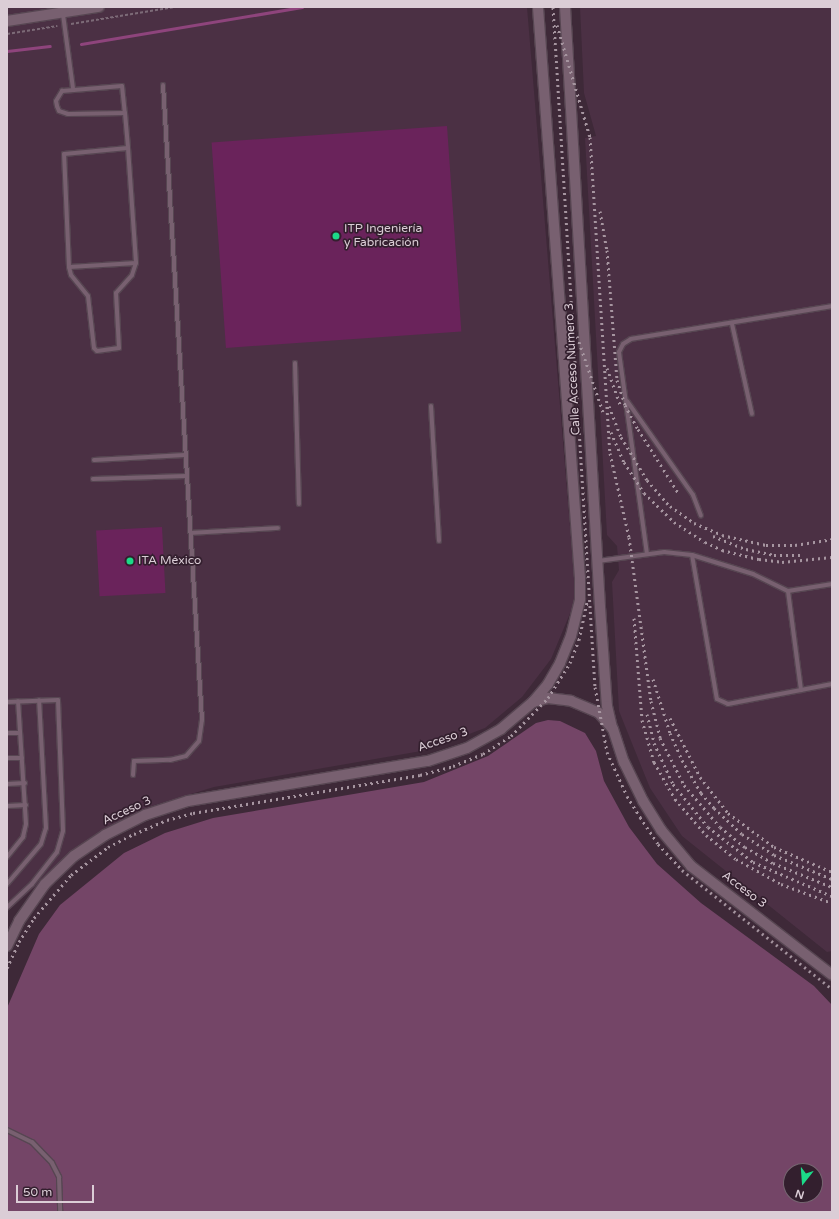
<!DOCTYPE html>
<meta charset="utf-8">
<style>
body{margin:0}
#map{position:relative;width:839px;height:1219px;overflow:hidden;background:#3e2938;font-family:"Varela Round",sans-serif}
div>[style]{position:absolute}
.built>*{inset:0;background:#4b3044}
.green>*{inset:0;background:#744567}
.stream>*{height:3px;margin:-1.5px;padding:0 1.5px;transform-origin:1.5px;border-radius:1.5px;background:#8e447c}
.building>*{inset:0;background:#6a235b;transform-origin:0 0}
.path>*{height:2px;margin-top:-1px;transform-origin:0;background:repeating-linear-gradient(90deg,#7c6a77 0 3px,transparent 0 5px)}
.roads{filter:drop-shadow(1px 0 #574652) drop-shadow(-1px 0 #574652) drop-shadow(0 1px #574652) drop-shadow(0 -1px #574652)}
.lane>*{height:4px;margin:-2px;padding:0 2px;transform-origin:2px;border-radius:2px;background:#786070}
.secondary>*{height:10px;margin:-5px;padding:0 5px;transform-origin:5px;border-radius:5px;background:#786070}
.rail>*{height:3px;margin-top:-1.5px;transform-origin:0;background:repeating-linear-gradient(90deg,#a695a0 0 2px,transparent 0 6px)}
.dots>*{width:11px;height:11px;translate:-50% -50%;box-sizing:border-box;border:2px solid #331f2e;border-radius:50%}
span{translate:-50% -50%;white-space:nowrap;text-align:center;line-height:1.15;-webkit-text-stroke:3.5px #331f2e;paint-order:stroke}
.poi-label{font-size:12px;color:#dbcdd6}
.left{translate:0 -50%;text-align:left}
.street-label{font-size:12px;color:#dbcdd6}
.frame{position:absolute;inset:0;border:8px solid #dbcdd6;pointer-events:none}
.north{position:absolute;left:783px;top:1163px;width:40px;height:40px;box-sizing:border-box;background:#331f2e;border:1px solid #766571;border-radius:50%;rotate:197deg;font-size:11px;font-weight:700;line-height:16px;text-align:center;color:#dbcdd6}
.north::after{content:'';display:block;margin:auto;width:14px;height:18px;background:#1cd988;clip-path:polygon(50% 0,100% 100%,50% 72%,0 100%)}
.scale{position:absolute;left:16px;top:1185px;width:78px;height:18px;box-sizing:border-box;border:2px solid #dbcdd6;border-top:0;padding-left:5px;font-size:12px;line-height:14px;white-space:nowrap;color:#dbcdd6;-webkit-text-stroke:3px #331f2e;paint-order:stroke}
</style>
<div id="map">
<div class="built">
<div style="clip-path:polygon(7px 7px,527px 7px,576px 599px,551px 659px,522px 697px,485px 728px,427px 750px,214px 787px,142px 809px,75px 851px,7px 912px)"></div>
<div style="clip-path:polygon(580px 7px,832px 7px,832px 951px,827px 952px,682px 836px,650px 788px,619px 711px,612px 582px,619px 570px,617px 546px,607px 535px,585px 138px,596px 136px,584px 93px)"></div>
</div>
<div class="green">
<div style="clip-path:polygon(evenodd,548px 720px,560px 721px,585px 733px,596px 751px,604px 781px,629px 827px,657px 864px,701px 903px,814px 986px,832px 1005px,832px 1212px,7px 1212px,7px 1008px,39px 934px,60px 905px,124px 853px,165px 833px,213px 818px,424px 782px,488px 756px,536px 723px,548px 720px,791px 1171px,815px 1171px,815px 1195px,791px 1195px,791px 1171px)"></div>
</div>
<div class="stream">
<div style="left:81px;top:44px;width:224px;rotate:-9.5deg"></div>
<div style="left:7px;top:51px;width:43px;rotate:-6.6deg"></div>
</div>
<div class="building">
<div style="left:447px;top:126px;width:206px;height:236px;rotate:86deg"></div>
<div style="left:162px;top:527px;width:66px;height:66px;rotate:87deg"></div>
</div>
<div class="path">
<div style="left:71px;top:24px;width:105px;rotate:-9.3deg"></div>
<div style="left:7px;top:34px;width:51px;rotate:-9.1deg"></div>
</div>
<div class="roads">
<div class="lane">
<div style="left:62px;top:7px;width:82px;rotate:82.3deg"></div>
<div style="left:122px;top:86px;width:27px;rotate:84deg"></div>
<div style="left:125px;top:113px;width:57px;rotate:179deg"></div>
<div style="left:68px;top:114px;width:9px;rotate:-162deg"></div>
<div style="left:59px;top:111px;width:5px;rotate:-112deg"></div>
<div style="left:57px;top:106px;width:5px;rotate:-101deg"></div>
<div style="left:56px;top:101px;width:12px;rotate:-59deg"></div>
<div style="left:62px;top:91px;width:60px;rotate:-4.8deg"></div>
<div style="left:125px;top:113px;width:35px;rotate:85deg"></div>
<div style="left:128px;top:148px;width:115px;rotate:86deg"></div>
<div style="left:136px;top:263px;width:67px;rotate:176.6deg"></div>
<div style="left:69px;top:267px;width:113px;rotate:-92.5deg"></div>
<div style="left:64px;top:154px;width:64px;rotate:-5.4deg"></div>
<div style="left:69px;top:267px;width:8px;rotate:76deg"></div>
<div style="left:71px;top:275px;width:27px;rotate:51deg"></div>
<div style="left:88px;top:296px;width:52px;rotate:83.4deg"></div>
<div style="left:94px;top:348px;width:4px;rotate:45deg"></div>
<div style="left:97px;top:351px;width:22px;rotate:-8deg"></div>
<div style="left:119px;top:348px;width:55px;rotate:-93.1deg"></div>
<div style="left:116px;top:293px;width:24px;rotate:-48deg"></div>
<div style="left:132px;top:275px;width:13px;rotate:-72deg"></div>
<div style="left:732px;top:324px;width:92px;rotate:77.5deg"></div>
<div style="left:295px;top:363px;width:141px;rotate:88.4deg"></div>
<div style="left:627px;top:401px;width:115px;rotate:54.9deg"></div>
<div style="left:693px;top:495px;width:22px;rotate:69deg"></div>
<div style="left:431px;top:406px;width:135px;rotate:86.6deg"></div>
<div style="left:94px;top:460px;width:91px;rotate:-3.1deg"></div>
<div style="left:93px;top:479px;width:93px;rotate:-1.8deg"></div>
<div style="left:191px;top:533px;width:87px;rotate:-3.3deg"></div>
<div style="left:647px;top:554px;width:204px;rotate:-97.9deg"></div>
<div style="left:619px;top:352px;width:9px;rotate:-63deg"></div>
<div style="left:623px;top:344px;width:9px;rotate:-32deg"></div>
<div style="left:631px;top:339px;width:204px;rotate:-9.3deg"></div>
<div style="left:692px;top:555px;width:146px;rotate:80.2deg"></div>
<div style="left:717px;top:699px;width:12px;rotate:24deg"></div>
<div style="left:728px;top:704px;width:106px;rotate:-10.9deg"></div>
<div style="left:598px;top:561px;width:67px;rotate:-7.8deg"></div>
<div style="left:664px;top:552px;width:28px;rotate:6deg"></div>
<div style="left:692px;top:555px;width:64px;rotate:17.3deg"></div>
<div style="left:753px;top:574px;width:39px;rotate:26deg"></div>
<div style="left:788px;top:591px;width:45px;rotate:-9deg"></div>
<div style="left:788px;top:591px;width:100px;rotate:82.5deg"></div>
<div style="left:7px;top:702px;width:51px;rotate:-2.2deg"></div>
<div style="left:58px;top:700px;width:131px;rotate:87.8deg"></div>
<div style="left:63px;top:831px;width:22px;rotate:106deg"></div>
<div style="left:57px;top:852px;width:41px;rotate:128deg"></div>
<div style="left:32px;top:884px;width:34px;rotate:137deg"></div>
<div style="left:7px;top:733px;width:13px"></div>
<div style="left:7px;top:758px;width:15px"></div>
<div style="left:133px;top:775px;width:14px;rotate:-86deg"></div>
<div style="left:134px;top:761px;width:36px;rotate:-2deg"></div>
<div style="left:170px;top:760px;width:16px;rotate:-14deg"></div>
<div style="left:186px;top:756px;width:20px;rotate:-49deg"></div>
<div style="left:199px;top:741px;width:21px;rotate:-82deg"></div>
<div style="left:202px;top:720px;width:636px;rotate:-93.51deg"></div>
<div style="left:7px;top:784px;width:18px;rotate:-3deg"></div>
<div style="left:7px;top:806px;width:19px;rotate:-3deg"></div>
<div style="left:7px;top:857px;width:26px;rotate:-51deg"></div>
<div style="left:23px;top:837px;width:13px;rotate:-77deg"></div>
<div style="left:26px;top:824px;width:123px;rotate:-93.7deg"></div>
<div style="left:7px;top:884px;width:52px;rotate:-49.6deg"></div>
<div style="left:41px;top:844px;width:17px;rotate:-73deg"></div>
<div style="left:46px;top:828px;width:128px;rotate:-93.1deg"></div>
<div style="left:7px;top:1130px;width:28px;rotate:26deg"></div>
<div style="left:32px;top:1142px;width:29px;rotate:46deg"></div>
<div style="left:52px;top:1163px;width:16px;rotate:63deg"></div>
<div style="left:59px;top:1177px;width:35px;rotate:88deg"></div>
</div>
<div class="secondary">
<div style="left:565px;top:7px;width:601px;rotate:86.66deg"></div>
<div style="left:600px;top:607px;width:99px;rotate:86deg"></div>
<div style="left:607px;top:706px;width:22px;rotate:77deg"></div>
<div style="left:7px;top:21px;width:93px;rotate:-8.7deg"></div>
<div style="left:533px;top:702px;width:23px;rotate:-50deg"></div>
<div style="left:548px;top:684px;width:24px;rotate:-60deg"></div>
<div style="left:560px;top:663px;width:29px;rotate:-68deg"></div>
<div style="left:571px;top:636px;width:38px;rotate:-76deg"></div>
<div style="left:580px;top:599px;width:21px;rotate:-90deg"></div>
<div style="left:580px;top:578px;width:573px;rotate:-94.21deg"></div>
<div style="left:7px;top:946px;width:28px;rotate:-64deg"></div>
<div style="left:19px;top:921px;width:45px;rotate:-54.9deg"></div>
<div style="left:45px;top:884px;width:40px;rotate:-44deg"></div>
<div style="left:74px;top:856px;width:37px;rotate:-34deg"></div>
<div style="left:105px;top:835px;width:45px;rotate:-26.6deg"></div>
<div style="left:145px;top:815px;width:45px;rotate:-18deg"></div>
<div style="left:188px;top:801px;width:243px;rotate:-9.5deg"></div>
<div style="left:428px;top:761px;width:41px;rotate:-18.4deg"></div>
<div style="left:467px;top:748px;width:39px;rotate:-29deg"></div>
<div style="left:501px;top:729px;width:42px;rotate:-40.2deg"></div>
<div style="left:533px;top:702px;width:16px;rotate:-15deg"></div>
<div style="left:548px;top:698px;width:23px;rotate:7deg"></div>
<div style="left:571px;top:701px;width:30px;rotate:23deg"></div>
<div style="left:599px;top:713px;width:21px;rotate:49deg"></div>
<div style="left:613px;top:729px;width:35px;rotate:72deg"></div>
<div style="left:624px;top:762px;width:43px;rotate:64deg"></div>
<div style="left:643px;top:801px;width:34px;rotate:58deg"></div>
<div style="left:661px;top:830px;width:47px;rotate:50.2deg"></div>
<div style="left:691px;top:866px;width:178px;rotate:37.7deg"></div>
</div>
</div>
<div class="rail">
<div style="left:553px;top:7px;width:681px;rotate:86.47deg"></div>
<div style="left:595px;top:687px;width:66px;rotate:79.5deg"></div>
<div style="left:607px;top:752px;width:48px;rotate:65.6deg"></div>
<div style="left:627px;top:796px;width:25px;rotate:58deg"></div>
<div style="left:640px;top:817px;width:32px;rotate:56deg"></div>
<div style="left:658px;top:844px;width:35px;rotate:47deg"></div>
<div style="left:682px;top:870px;width:191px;rotate:38.4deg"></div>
<div style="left:557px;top:25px;width:117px;rotate:73.6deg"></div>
<div style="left:590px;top:137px;width:317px;rotate:86.4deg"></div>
<div style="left:610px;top:453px;width:86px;rotate:77.3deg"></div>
<div style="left:629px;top:537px;width:165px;rotate:82.4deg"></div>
<div style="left:651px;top:701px;width:38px;rotate:76deg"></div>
<div style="left:660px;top:738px;width:53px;rotate:62.9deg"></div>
<div style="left:684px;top:785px;width:55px;rotate:49.4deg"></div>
<div style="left:720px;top:827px;width:32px;rotate:39deg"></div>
<div style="left:745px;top:847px;width:32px;rotate:30deg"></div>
<div style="left:773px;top:863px;width:64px;rotate:22.1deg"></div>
<div style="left:600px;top:211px;width:40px;rotate:80deg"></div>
<div style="left:607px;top:250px;width:130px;rotate:85.6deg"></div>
<div style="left:617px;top:380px;width:26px;rotate:72deg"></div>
<div style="left:625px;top:405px;width:27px;rotate:62deg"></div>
<div style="left:638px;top:429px;width:77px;rotate:57.8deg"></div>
<div style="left:577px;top:336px;width:80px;rotate:71.1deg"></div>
<div style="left:607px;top:368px;width:41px;rotate:70.3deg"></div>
<div style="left:609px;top:406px;width:33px;rotate:69deg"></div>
<div style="left:621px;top:437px;width:50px;rotate:58.8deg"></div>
<div style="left:647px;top:480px;width:35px;rotate:49deg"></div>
<div style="left:670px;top:506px;width:29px;rotate:35deg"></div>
<div style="left:694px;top:523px;width:30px;rotate:23deg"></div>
<div style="left:722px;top:535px;width:45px;rotate:12.8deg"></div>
<div style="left:766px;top:545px;width:29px"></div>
<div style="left:795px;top:545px;width:37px;rotate:-9deg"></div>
<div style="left:611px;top:432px;width:33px;rotate:67deg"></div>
<div style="left:624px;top:462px;width:37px;rotate:57deg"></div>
<div style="left:644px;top:493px;width:42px;rotate:44deg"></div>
<div style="left:674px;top:522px;width:37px;rotate:33deg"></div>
<div style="left:705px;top:542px;width:19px;rotate:25deg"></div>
<div style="left:722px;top:550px;width:38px;rotate:14deg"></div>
<div style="left:759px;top:559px;width:23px;rotate:7deg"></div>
<div style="left:782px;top:562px;width:50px;rotate:-5.7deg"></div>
<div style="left:713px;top:536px;width:35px;rotate:22deg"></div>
<div style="left:746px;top:549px;width:29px;rotate:12deg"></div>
<div style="left:774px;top:555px;width:27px"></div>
<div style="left:634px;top:618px;width:102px;rotate:85.5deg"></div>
<div style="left:642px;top:720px;width:44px;rotate:74.1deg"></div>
<div style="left:654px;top:762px;width:43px;rotate:60.4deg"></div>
<div style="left:675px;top:799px;width:48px;rotate:49.3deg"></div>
<div style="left:706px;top:835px;width:38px;rotate:39deg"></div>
<div style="left:736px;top:859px;width:51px;rotate:29.1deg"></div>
<div style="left:781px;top:884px;width:54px;rotate:20.4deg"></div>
<div style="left:653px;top:679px;width:57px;rotate:72.5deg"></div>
<div style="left:670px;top:733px;width:30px;rotate:66deg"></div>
<div style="left:682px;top:760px;width:38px;rotate:60deg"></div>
<div style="left:701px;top:793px;width:20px;rotate:49deg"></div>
<div style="left:714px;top:808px;width:38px;rotate:43deg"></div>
<div style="left:742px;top:834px;width:38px;rotate:33deg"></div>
<div style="left:774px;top:855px;width:63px;rotate:22.5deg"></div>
<div style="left:647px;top:714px;width:30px;rotate:76deg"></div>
<div style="left:654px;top:743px;width:45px;rotate:65.1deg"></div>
<div style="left:673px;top:784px;width:55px;rotate:50.9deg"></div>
<div style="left:708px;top:827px;width:57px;rotate:37.9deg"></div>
<div style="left:753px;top:862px;width:86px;rotate:23.3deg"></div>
<div style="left:670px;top:718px;width:66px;rotate:63deg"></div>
<div style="left:700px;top:777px;width:46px;rotate:52.1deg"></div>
<div style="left:728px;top:813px;width:57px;rotate:36.5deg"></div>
<div style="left:774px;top:847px;width:63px;rotate:23.3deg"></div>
<div style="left:7px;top:968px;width:29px;rotate:-65deg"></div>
<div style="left:19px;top:942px;width:28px;rotate:-58deg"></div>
<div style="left:34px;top:918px;width:57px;rotate:-49.3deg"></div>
<div style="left:71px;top:875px;width:46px;rotate:-37.1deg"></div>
<div style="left:108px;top:847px;width:29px;rotate:-27deg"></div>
<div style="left:134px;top:834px;width:36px;rotate:-23deg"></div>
<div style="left:167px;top:820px;width:27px;rotate:-15deg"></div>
<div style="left:193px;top:813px;width:230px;rotate:-9.5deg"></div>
<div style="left:420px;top:775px;width:34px;rotate:-15deg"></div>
<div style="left:453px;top:766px;width:32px;rotate:-22deg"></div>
<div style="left:483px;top:754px;width:33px;rotate:-33deg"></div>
<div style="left:511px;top:736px;width:53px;rotate:-45.8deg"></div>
<div style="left:548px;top:698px;width:41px;rotate:-57.8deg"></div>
<div style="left:570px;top:663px;width:25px;rotate:-69deg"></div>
<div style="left:579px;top:640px;width:40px;rotate:-78deg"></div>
</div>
<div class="dots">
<div style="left:336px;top:236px;background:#1cd988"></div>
<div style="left:130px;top:561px;background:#1cd988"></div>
</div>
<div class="poi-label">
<span class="left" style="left:344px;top:236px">ITP Ingeniería<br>y Fabricación</span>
<span class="left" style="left:138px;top:561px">ITA México</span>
</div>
<div class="street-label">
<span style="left:573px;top:369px;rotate:-93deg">Calle Acceso Número 3</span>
<span style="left:443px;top:740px;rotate:-19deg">Acceso 3</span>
<span style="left:127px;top:811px;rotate:-25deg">Acceso 3</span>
<span style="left:744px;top:890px;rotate:37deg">Acceso 3</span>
</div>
<div class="frame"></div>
<div class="north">N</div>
<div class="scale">50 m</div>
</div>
